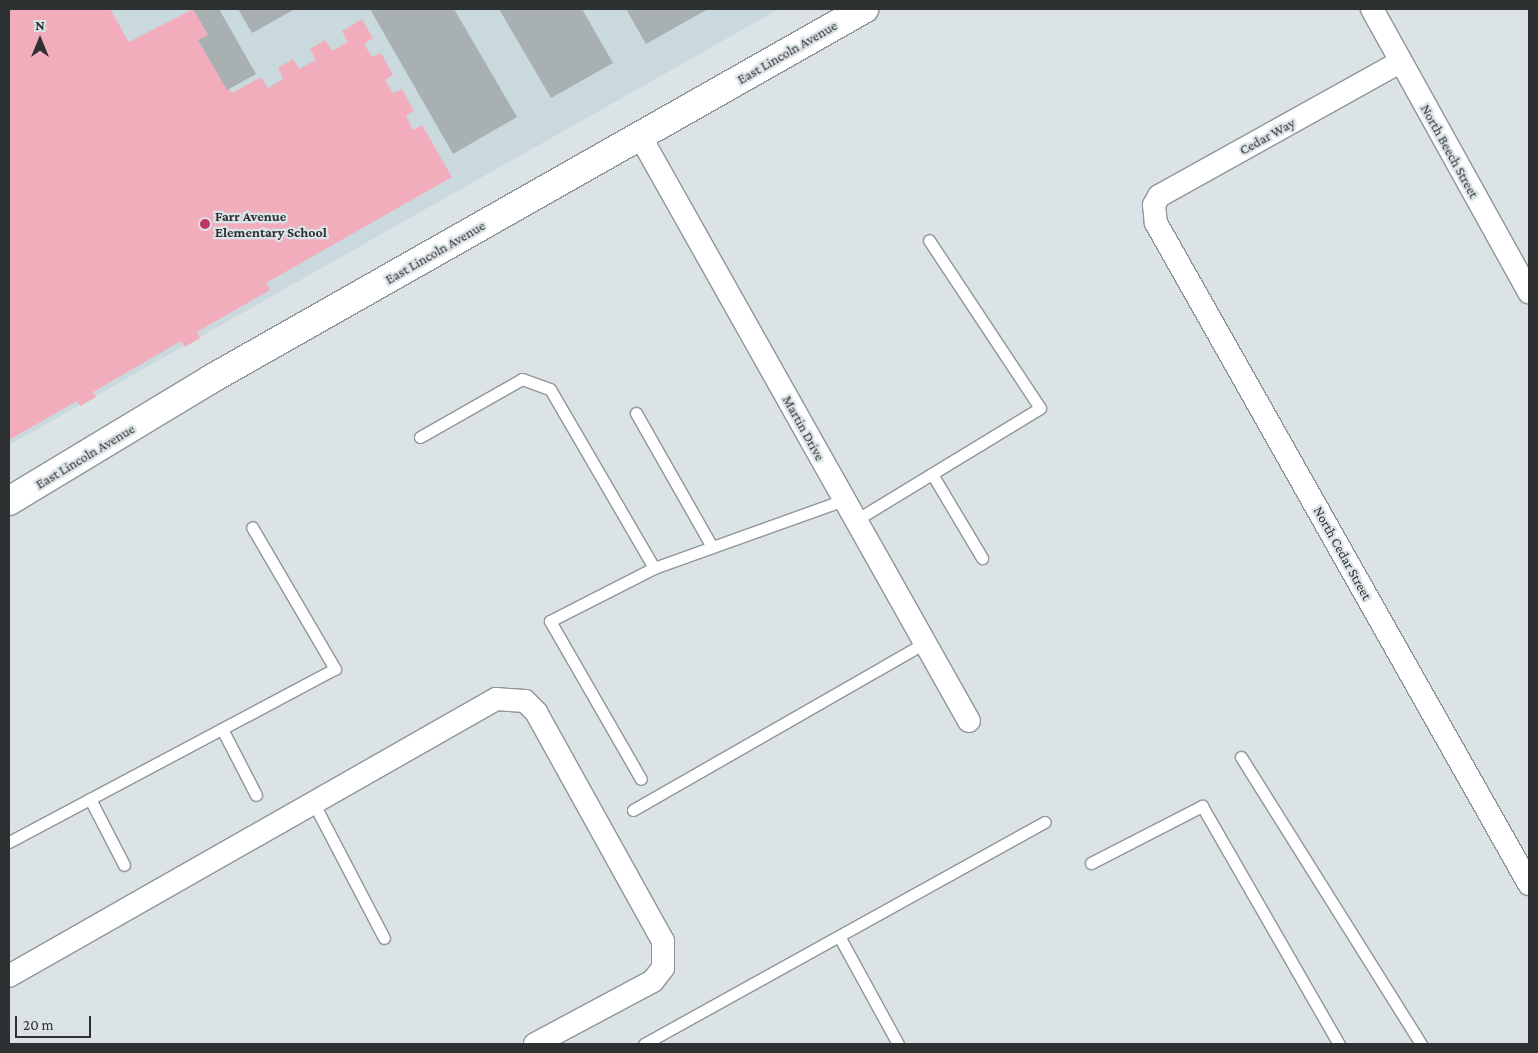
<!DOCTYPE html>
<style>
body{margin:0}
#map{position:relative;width:1538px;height:1053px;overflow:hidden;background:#dbe3e6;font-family:"Crimson Pro",serif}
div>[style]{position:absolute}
.built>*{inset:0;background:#c9d9de}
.green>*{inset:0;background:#f2adbd}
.building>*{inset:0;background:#a8b0b2}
.roads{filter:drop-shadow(1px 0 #8f9698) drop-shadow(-1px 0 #8f9698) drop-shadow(0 1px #8f9698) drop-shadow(0 -1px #8f9698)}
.service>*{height:11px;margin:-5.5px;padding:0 5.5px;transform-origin:5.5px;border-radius:5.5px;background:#fff}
.minor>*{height:22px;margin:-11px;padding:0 11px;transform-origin:11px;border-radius:11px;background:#fff}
.primary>*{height:28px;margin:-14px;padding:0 14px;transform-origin:14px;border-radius:14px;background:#fff}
.dots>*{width:14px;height:14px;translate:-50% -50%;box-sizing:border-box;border:2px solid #dbe3e6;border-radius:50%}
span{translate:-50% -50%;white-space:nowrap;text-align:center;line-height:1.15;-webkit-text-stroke:4.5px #dbe3e6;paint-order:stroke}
.street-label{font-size:14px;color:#2e3132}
.poi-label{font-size:14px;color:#2e3132;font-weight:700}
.left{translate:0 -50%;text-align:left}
.frame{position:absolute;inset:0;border:10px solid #2e3132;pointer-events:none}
.north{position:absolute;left:15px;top:15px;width:50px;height:50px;-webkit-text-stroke:4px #dbe3e6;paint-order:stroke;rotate:0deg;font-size:14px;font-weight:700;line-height:20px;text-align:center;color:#2e3132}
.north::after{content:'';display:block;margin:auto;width:18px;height:22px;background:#2e3132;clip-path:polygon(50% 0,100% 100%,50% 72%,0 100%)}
.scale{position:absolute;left:15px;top:1016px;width:76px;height:22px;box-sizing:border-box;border:2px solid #2e3132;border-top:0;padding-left:6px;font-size:15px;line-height:18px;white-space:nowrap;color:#2e3132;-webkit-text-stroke:4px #dbe3e6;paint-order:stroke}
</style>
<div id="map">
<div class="built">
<div style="clip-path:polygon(9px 9px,779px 9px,9px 445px)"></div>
</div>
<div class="green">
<div style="clip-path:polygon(9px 9px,110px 9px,129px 42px,193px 9px,208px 35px,198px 41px,232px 93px,261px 77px,268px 88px,283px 79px,278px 68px,293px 59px,299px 69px,316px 60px,310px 49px,325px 40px,332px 51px,348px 42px,342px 31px,362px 19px,373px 38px,364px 44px,372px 57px,381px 53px,393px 75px,385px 80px,393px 93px,402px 89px,414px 111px,406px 116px,413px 130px,422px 125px,452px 177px,266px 283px,270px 290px,197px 332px,200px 338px,185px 347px,181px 341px,93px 392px,96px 397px,80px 406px,77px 401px,9px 440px)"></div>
</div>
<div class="building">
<div style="clip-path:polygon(193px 9px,219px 9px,256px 74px,227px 90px,198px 40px,208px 35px)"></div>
<div style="clip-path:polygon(238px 9px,295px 9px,252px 33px)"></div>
<div style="clip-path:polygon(370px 9px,454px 9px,517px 117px,453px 154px)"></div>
<div style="clip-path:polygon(499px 9px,582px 9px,613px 63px,551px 98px)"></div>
<div style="clip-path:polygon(626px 9px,708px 9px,646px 44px)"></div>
</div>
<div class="roads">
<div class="service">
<div style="left:636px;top:413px;width:154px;rotate:60.4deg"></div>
<div style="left:420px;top:437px;width:117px;rotate:-29.6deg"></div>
<div style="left:522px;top:379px;width:30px;rotate:20deg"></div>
<div style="left:550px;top:389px;width:207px;rotate:59.8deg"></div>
<div style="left:654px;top:568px;width:117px;rotate:153deg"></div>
<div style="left:550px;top:621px;width:182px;rotate:60.1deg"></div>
<div style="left:932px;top:474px;width:98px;rotate:59.2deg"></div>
<div style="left:856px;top:520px;width:215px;rotate:-31.3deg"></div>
<div style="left:1040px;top:408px;width:201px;rotate:-123.5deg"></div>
<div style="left:654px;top:568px;width:202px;rotate:-19.7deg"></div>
<div style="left:222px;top:729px;width:74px;rotate:62.7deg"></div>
<div style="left:1241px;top:757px;width:339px;rotate:57.9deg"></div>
<div style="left:90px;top:799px;width:74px;rotate:62.7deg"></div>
<div style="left:314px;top:804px;width:151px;rotate:62.4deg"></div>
<div style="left:633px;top:810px;width:336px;rotate:-29.8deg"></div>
<div style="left:9px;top:842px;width:369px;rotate:-28deg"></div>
<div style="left:335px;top:669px;width:164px;rotate:-120.3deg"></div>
<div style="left:1091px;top:863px;width:125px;rotate:-27.2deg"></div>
<div style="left:1202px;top:806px;width:275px;rotate:60.1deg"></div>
<div style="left:840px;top:938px;width:121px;rotate:61.3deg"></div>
<div style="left:644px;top:1044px;width:458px;rotate:-29deg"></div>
</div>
<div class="minor">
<div style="left:1372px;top:9px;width:324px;rotate:61deg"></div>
<div style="left:1400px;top:62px;width:276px;rotate:150.9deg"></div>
<div style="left:1159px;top:196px;width:10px;rotate:119deg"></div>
<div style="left:1154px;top:205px;width:18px;rotate:84deg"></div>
<div style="left:1156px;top:223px;width:759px;rotate:60.56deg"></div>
<div style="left:640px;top:136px;width:671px;rotate:60.65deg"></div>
<div style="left:9px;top:976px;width:560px;rotate:-29.63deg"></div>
<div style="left:496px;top:699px;width:29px;rotate:4deg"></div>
<div style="left:525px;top:701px;width:16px;rotate:45deg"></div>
<div style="left:536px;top:712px;width:262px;rotate:61deg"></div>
<div style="left:663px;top:941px;width:27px;rotate:90deg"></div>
<div style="left:663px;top:968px;width:16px;rotate:128deg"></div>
<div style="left:653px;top:981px;width:134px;rotate:151.9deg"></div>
</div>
<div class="primary">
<div style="left:9px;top:501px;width:236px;rotate:-31.1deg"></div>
<div style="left:211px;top:379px;width:751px;rotate:-29.54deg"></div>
</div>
</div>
<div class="dots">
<div style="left:205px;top:224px;background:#c03467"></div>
</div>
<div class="street-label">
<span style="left:787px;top:52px;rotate:-30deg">East Lincoln Avenue</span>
<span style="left:1267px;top:136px;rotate:-29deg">Cedar Way</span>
<span style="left:1450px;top:151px;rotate:61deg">North Beech Street</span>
<span style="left:435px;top:252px;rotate:-30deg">East Lincoln Avenue</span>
<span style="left:804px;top:428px;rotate:61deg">Martin Drive</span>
<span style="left:85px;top:456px;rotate:-31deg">East Lincoln Avenue</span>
<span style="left:1343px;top:553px;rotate:61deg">North Cedar Street</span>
</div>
<div class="poi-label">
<span class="left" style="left:215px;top:224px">Farr Avenue<br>Elementary School</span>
</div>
<div class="frame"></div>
<div class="north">N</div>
<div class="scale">20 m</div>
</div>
